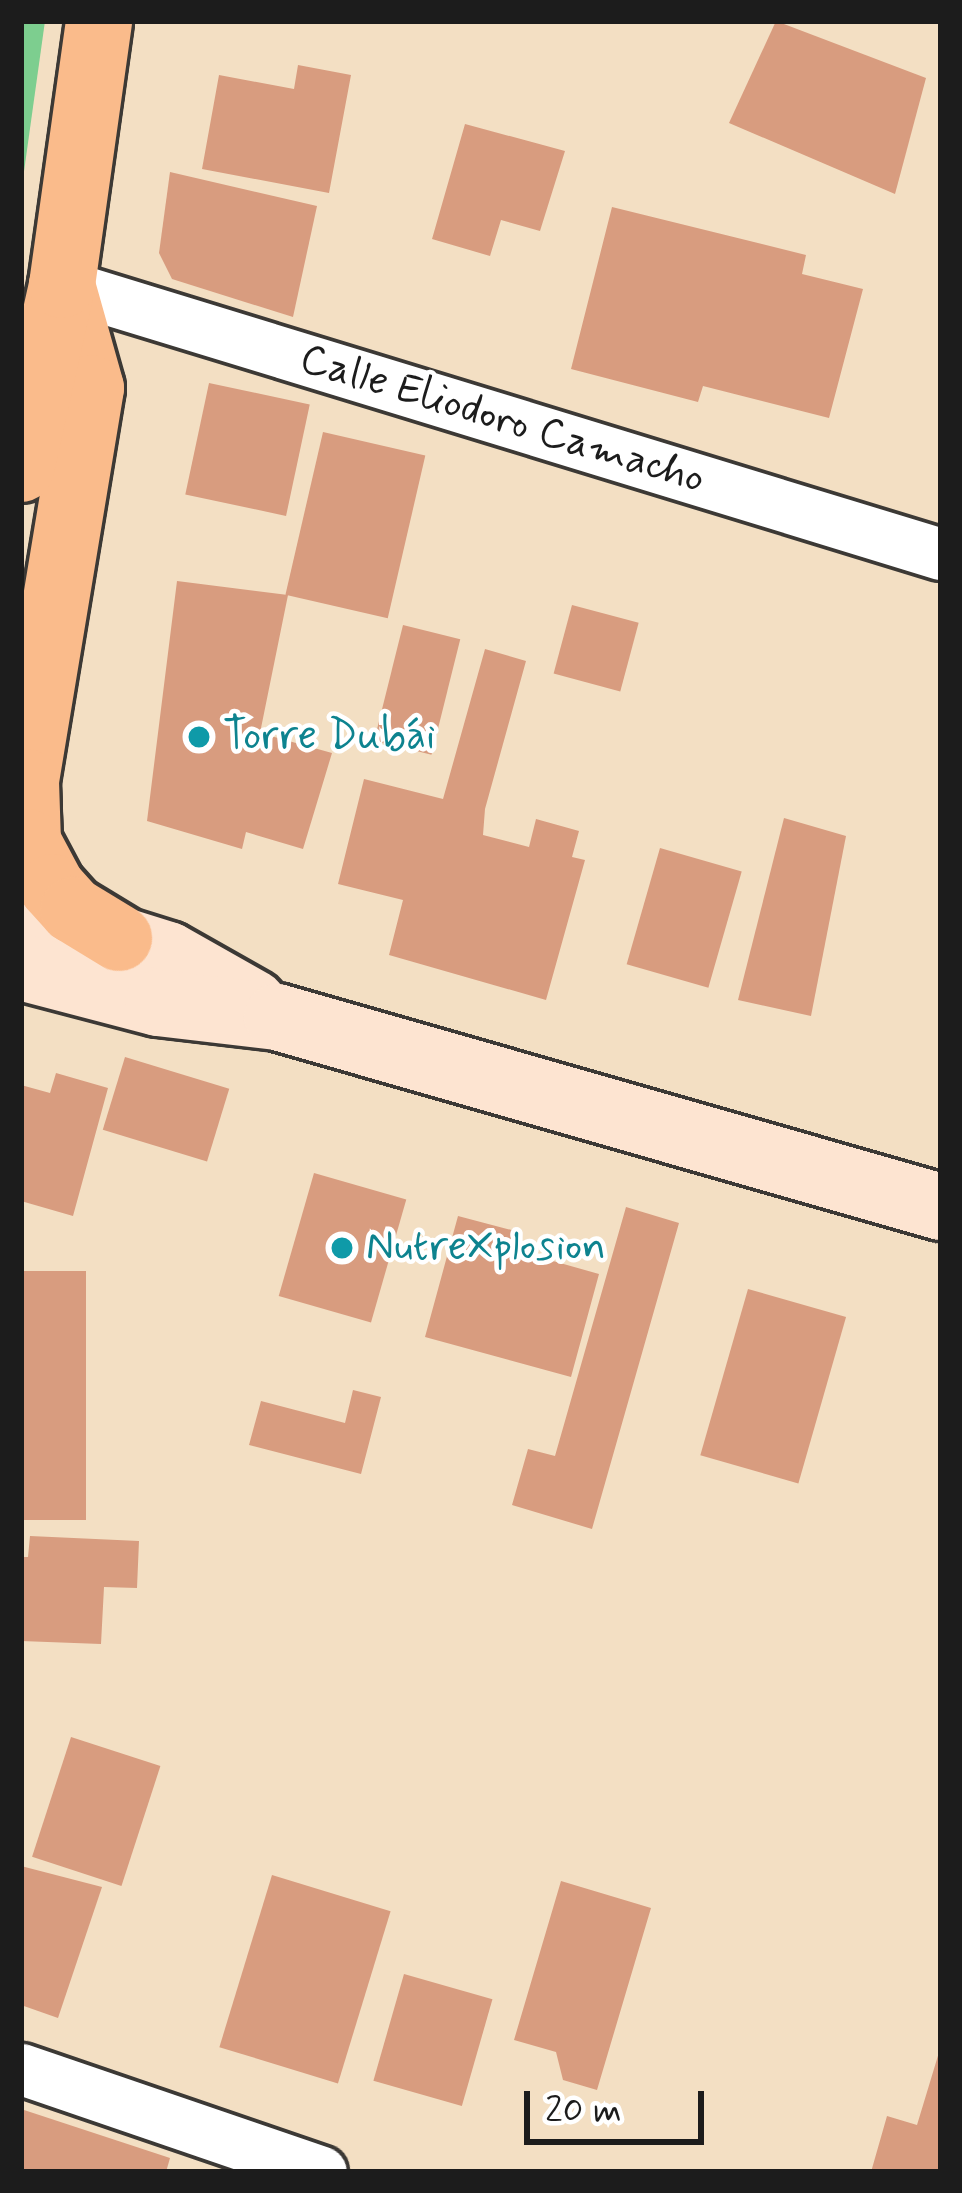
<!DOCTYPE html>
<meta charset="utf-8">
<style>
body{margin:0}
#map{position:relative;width:962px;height:2193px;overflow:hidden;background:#f3dfc3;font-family:Mynerve,sans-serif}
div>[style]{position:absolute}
.green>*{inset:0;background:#7dce8f}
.building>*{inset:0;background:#d89c7f;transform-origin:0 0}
.roads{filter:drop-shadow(3px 0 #3c3935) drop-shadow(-3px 0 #3c3935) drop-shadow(0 3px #3c3935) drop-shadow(0 -3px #3c3935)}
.minor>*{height:51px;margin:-25.5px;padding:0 25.5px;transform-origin:25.5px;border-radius:25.5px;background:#fff}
.secondary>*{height:66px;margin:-33px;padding:0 33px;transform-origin:33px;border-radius:33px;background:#fde4d1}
.primary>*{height:66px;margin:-33px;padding:0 33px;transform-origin:33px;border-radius:33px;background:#fabb8b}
.dots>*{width:33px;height:33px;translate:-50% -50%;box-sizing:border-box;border:6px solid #fff;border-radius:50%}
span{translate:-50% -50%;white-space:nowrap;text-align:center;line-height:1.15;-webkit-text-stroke:9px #fff;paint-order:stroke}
.street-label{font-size:42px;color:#1c1c1c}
.culture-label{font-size:42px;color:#0d838f}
.left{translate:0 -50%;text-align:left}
.frame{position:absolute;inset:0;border:24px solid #1c1c1c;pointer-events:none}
.scale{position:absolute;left:524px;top:2091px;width:180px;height:54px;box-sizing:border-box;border:6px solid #1c1c1c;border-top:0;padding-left:15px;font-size:36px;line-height:42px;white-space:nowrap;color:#1c1c1c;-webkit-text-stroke:9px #fff;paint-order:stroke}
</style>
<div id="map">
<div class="green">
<div style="clip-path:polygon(21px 21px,45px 21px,21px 193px)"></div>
</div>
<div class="building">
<div style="clip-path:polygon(776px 21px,926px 78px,895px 194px,729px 123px)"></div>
<div style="clip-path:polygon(298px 65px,351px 75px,329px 193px,202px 169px,219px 75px,294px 89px)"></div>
<div style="clip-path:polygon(465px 124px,565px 151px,540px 231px,501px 220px,490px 256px,432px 239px)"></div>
<div style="clip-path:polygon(170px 172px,317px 206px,293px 317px,172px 279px,159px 253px)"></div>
<div style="clip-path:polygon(612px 207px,806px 255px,802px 274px,863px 289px,829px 418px,703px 386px,698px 402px,571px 369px)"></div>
<div style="left:209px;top:383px;width:103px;height:114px;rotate:12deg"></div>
<div style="left:323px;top:432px;width:105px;height:167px;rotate:13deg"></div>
<div style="clip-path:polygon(177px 581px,288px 595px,260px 733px,332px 753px,303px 849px,246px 832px,242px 849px,147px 821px)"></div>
<div style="left:572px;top:605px;width:69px;height:71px;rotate:15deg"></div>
<div style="left:403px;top:625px;width:59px;height:119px;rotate:14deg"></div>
<div style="clip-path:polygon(485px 649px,526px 661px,485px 809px,483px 835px,529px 847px,536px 819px,579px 831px,572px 857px,585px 860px,546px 1000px,389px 955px,403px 900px,338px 884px,364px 779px,443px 799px)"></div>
<div style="clip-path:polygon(784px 818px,846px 836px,811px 1016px,738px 1000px)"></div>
<div style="left:660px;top:848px;width:85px;height:121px;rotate:16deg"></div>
<div style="left:125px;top:1057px;width:109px;height:76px;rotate:17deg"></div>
<div style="clip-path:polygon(56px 1073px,108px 1088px,73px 1216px,21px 1201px,21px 1085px,50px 1093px)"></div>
<div style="left:314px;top:1173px;width:96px;height:128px;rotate:16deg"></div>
<div style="clip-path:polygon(626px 1207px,679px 1223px,592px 1529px,512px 1505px,528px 1449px,555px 1456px)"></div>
<div style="clip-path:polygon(458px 1216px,519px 1232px,514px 1250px,599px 1274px,571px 1377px,425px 1337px)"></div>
<div style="left:86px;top:1271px;width:249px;height:65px;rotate:90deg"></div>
<div style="left:748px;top:1289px;width:102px;height:173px;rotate:16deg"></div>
<div style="clip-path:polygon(353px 1390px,381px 1397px,361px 1474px,249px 1445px,261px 1401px,345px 1423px)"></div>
<div style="clip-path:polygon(30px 1536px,139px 1541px,137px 1588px,104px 1587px,101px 1644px,21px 1641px,21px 1557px,28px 1557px)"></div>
<div style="left:71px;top:1737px;width:94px;height:126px;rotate:18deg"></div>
<div style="clip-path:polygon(21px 1866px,102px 1887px,58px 2018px,21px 2005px)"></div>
<div style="left:272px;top:1875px;width:124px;height:180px;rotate:17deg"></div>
<div style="clip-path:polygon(561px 1881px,651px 1908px,597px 2090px,563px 2080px,556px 2052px,514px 2040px)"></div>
<div style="left:404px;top:1974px;width:92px;height:111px;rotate:16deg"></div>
<div style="clip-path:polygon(940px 2049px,941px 2172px,871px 2172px,887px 2116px,917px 2125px)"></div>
<div style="clip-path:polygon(21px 2109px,170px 2158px,166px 2172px,21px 2172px)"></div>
</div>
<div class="roads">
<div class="minor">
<div style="left:62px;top:285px;width:919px;rotate:17.02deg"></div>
<div style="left:21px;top:2069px;width:317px;rotate:18.9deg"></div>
</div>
<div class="secondary">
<div style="left:21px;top:909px;width:154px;rotate:17.4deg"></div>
<div style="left:168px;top:955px;width:98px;rotate:29.5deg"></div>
<div style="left:21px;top:967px;width:142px;rotate:14.7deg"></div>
<div style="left:158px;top:1003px;width:120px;rotate:6.7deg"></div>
<div style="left:277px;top:1017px;width:691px;rotate:15.97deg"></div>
</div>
<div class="primary">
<div style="left:62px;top:285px;width:107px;rotate:74.3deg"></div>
<div style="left:91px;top:388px;width:399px;rotate:99.4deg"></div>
<div style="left:26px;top:782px;width:60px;rotate:88.1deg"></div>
<div style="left:28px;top:842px;width:51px;rotate:61.9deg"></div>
<div style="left:52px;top:887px;width:31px;rotate:48deg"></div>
<div style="left:73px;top:910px;width:54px;rotate:31.3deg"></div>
<div style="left:21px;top:469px;width:189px;rotate:-77.4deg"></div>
<div style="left:62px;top:285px;width:267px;rotate:-82deg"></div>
</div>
</div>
<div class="dots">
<div style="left:199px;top:737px;background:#0f9aa8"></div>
<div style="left:342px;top:1248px;background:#0f9aa8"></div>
</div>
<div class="street-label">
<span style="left:502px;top:420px;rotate:17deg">Calle Eliodoro Camacho</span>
</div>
<div class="culture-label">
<span class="left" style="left:223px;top:737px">Torre Dubái</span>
<span class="left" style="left:366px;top:1248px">NutreXplosion</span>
</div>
<div class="frame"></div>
<div class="scale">20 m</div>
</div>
